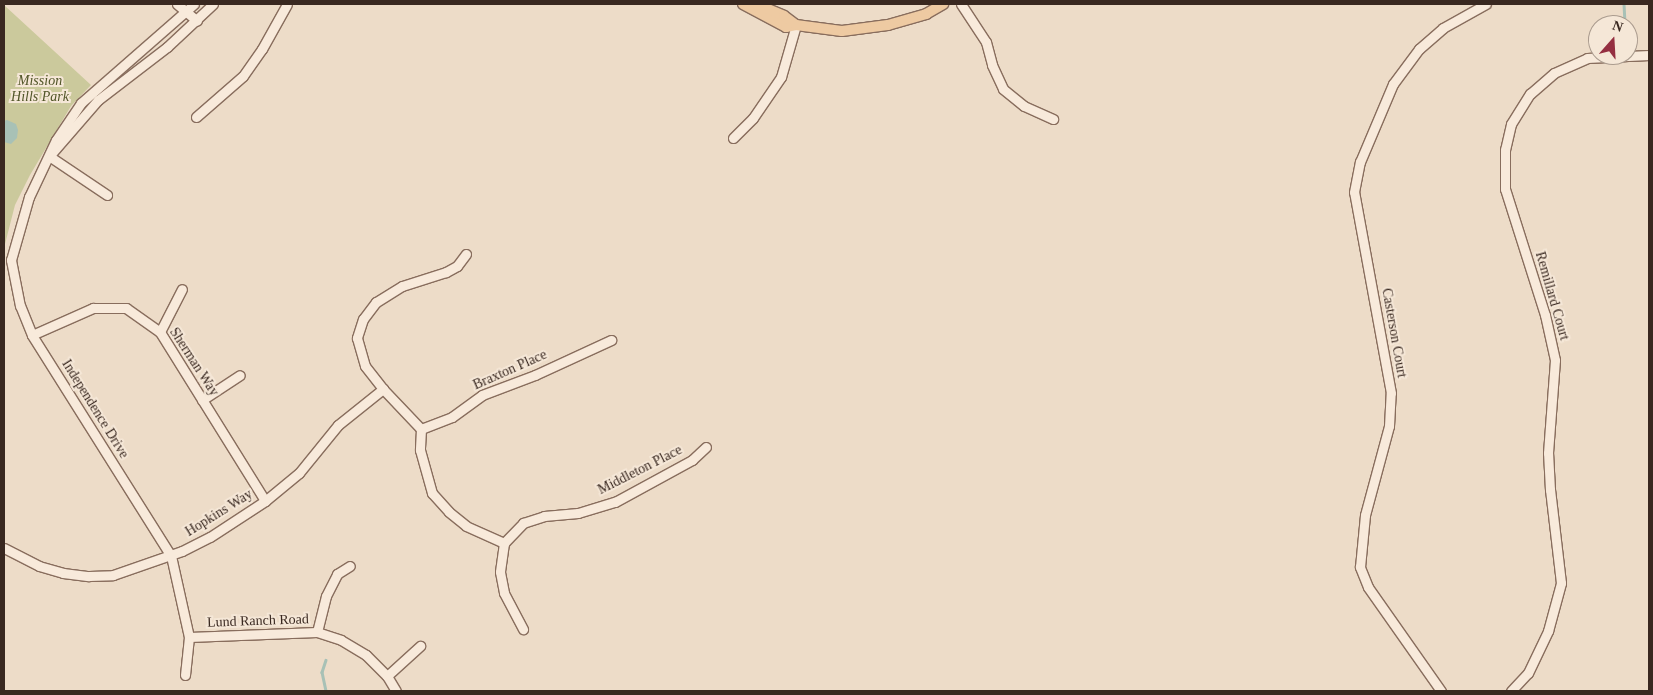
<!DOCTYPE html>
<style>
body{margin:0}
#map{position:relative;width:1653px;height:695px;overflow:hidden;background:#eddcc8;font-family:Georgia,serif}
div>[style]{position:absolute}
.green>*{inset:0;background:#cbc99c}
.water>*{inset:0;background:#a8c1b6}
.stream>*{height:2.5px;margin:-1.25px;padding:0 1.25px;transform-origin:1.25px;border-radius:1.25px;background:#a8c1b6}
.roads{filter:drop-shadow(1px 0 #886d5d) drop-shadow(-1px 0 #886d5d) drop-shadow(0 1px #886d5d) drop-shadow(0 -1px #886d5d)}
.minor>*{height:9px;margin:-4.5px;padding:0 4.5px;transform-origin:4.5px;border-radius:4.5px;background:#f8eadb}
.major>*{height:10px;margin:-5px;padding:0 5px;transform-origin:5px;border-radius:5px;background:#eecaa2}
span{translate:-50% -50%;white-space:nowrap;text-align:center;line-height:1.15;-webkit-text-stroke:4px #f5e7d7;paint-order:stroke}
.park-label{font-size:14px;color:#515528;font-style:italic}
.street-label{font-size:14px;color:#392820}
.frame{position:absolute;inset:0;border:5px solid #392820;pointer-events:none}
.north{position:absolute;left:1588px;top:15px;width:50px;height:50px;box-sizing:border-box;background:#f5e7d7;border:1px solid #aa9b8e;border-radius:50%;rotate:19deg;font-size:14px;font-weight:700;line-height:20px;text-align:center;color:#392820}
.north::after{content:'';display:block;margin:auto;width:18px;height:22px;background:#952f41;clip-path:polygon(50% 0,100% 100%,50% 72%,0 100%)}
</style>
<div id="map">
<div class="green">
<div style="clip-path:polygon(4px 5px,91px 85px,71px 106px,30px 175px,15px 205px,4px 248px)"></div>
</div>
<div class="water">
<div style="clip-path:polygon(7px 120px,16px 124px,18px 130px,17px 138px,11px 144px,4px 142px,4px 121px)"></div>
</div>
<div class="stream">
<div style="left:1624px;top:4px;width:18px;rotate:87deg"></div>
<div style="left:326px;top:660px;width:13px;rotate:108deg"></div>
<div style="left:322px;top:672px;width:19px;rotate:78deg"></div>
</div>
<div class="roads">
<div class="minor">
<div style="left:177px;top:4px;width:26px;rotate:40deg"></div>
<div style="left:961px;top:4px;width:45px;rotate:56.7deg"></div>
<div style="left:986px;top:42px;width:24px;rotate:75deg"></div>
<div style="left:992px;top:65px;width:26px;rotate:65deg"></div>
<div style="left:1003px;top:89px;width:27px;rotate:39deg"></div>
<div style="left:1024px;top:106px;width:32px;rotate:24deg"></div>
<div style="left:196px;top:117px;width:62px;rotate:-41.1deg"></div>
<div style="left:243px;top:76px;width:33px;rotate:-55deg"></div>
<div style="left:262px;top:49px;width:51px;rotate:-60.9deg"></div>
<div style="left:733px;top:138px;width:28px;rotate:-45deg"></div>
<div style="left:753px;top:118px;width:50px;rotate:-55.7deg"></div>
<div style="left:781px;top:77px;width:54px;rotate:-73.9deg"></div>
<div style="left:51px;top:154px;width:72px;rotate:-49deg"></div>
<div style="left:98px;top:100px;width:87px;rotate:-37.5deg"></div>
<div style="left:167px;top:47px;width:63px;rotate:-43.1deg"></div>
<div style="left:49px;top:156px;width:70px;rotate:33.9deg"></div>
<div style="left:466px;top:254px;width:15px;rotate:127deg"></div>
<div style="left:457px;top:266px;width:13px;rotate:151deg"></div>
<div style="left:446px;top:272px;width:46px;rotate:162.3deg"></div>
<div style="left:402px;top:286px;width:31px;rotate:148deg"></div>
<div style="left:376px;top:302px;width:21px;rotate:127deg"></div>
<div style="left:363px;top:319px;width:20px;rotate:108deg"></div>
<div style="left:357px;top:338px;width:29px;rotate:74deg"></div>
<div style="left:365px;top:366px;width:29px;rotate:52deg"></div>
<div style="left:383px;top:389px;width:55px;rotate:46.5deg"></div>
<div style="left:421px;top:429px;width:21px;rotate:93deg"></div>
<div style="left:420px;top:450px;width:45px;rotate:74.4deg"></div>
<div style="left:432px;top:493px;width:25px;rotate:48deg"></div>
<div style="left:449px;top:512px;width:22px;rotate:39deg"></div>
<div style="left:466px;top:526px;width:42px;rotate:24.1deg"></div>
<div style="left:504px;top:543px;width:29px;rotate:98deg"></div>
<div style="left:500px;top:572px;width:21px;rotate:79deg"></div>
<div style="left:504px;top:593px;width:41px;rotate:62.2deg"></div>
<div style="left:160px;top:332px;width:48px;rotate:-62.9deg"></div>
<div style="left:32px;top:335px;width:67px;rotate:-23.9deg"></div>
<div style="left:93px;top:308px;width:33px"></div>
<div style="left:126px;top:308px;width:42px;rotate:35.2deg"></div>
<div style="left:160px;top:332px;width:199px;rotate:58.1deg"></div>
<div style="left:202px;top:400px;width:45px;rotate:-33.3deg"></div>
<div style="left:421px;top:429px;width:33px;rotate:-21deg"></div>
<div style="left:452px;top:417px;width:37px;rotate:-36deg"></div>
<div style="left:482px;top:395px;width:57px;rotate:-20.7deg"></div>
<div style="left:535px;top:375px;width:84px;rotate:-24.7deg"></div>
<div style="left:504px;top:543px;width:28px;rotate:-46deg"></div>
<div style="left:523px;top:523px;width:22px;rotate:-18deg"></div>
<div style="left:544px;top:516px;width:34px;rotate:-5deg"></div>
<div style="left:578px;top:513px;width:39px;rotate:-17deg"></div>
<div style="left:615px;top:502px;width:88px;rotate:-28.6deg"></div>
<div style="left:692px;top:460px;width:19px;rotate:-43deg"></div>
<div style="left:4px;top:548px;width:39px;rotate:27deg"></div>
<div style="left:39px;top:566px;width:25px;rotate:16deg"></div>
<div style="left:63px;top:573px;width:26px;rotate:7deg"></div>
<div style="left:89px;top:576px;width:24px;rotate:-2deg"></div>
<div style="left:113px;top:575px;width:73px;rotate:-19.2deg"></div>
<div style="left:182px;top:551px;width:31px;rotate:-27deg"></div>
<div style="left:210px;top:537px;width:66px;rotate:-33.2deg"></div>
<div style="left:265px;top:501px;width:44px;rotate:-39.5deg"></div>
<div style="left:299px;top:473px;width:62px;rotate:-50.9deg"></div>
<div style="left:338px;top:425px;width:58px;rotate:-38.7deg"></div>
<div style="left:317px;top:632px;width:37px;rotate:-76deg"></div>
<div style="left:326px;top:596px;width:25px;rotate:-63deg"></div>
<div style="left:337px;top:574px;width:15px;rotate:-32deg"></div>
<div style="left:189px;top:637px;width:128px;rotate:-2.2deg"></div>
<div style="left:317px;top:632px;width:25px;rotate:18deg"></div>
<div style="left:341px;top:640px;width:29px;rotate:31deg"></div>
<div style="left:366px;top:655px;width:30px;rotate:45deg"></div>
<div style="left:387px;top:676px;width:17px;rotate:59deg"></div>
<div style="left:185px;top:675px;width:38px;rotate:-84deg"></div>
<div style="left:189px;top:637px;width:83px;rotate:-102.5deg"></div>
<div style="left:171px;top:556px;width:261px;rotate:-122.2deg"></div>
<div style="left:32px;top:335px;width:31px;rotate:-112deg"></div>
<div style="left:20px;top:306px;width:47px;rotate:-101.1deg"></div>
<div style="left:11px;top:260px;width:66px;rotate:-74.1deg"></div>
<div style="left:29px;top:197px;width:63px;rotate:-64.7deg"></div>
<div style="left:56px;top:140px;width:45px;rotate:-56deg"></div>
<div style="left:81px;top:103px;width:150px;rotate:-41.2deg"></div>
<div style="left:387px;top:676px;width:45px;rotate:-42.3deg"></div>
<div style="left:1441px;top:691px;width:127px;rotate:-125.1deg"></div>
<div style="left:1368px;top:587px;width:22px;rotate:-112deg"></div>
<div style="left:1360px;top:567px;width:52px;rotate:-84.5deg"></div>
<div style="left:1365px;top:515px;width:92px;rotate:-74.9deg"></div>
<div style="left:1389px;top:426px;width:33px;rotate:-87deg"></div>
<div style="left:1391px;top:393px;width:204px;rotate:-100.4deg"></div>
<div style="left:1354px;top:192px;width:31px;rotate:-79deg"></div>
<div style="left:1360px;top:162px;width:85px;rotate:-67.1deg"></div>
<div style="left:1393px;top:84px;width:44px;rotate:-53.4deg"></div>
<div style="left:1419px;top:49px;width:32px;rotate:-41deg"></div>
<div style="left:1443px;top:28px;width:49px;rotate:-29.2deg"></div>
<div style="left:1511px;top:691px;width:25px;rotate:-47deg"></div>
<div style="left:1528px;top:673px;width:47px;rotate:-64.5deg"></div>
<div style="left:1548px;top:631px;width:50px;rotate:-74.8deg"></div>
<div style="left:1561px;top:583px;width:94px;rotate:-96.7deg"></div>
<div style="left:1550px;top:490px;width:37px;rotate:-93deg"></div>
<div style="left:1548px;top:453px;width:93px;rotate:-85.7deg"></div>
<div style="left:1555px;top:360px;width:46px;rotate:-102.5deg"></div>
<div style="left:1545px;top:315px;width:132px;rotate:-107.6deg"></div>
<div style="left:1505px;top:189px;width:39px;rotate:-90deg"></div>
<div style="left:1505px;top:150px;width:27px;rotate:-77deg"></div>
<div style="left:1511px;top:124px;width:36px;rotate:-58deg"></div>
<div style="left:1530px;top:94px;width:32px;rotate:-41deg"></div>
<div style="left:1554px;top:73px;width:36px;rotate:-24deg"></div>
<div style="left:1587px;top:58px;width:62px;rotate:-2.8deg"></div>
</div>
<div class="major">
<div style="left:743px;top:4px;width:49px;rotate:28.1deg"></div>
<div style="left:786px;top:27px;width:10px;rotate:-11deg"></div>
<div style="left:796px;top:25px;width:46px;rotate:7.4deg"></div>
<div style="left:842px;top:31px;width:46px;rotate:-7.4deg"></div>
<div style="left:888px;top:25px;width:40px;rotate:-16deg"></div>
<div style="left:926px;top:14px;width:20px;rotate:-30deg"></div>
<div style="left:756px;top:4px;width:30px;rotate:23deg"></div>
<div style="left:784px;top:16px;width:15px;rotate:37deg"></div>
</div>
</div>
<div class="park-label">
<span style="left:40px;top:89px">Mission<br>Hills Park</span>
</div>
<div class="street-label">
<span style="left:1552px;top:296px;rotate:74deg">Remillard Court</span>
<span style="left:1394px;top:333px;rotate:80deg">Casterson Court</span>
<span style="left:194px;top:362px;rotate:57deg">Sherman Way</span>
<span style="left:510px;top:370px;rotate:-24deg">Braxton Place</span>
<span style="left:95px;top:409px;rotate:58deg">Independence Drive</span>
<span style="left:640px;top:470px;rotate:-27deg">Middleton Place</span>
<span style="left:219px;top:513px;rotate:-32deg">Hopkins Way</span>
<span style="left:258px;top:621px;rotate:-2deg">Lund Ranch Road</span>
</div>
<div class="frame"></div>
<div class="north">N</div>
</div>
